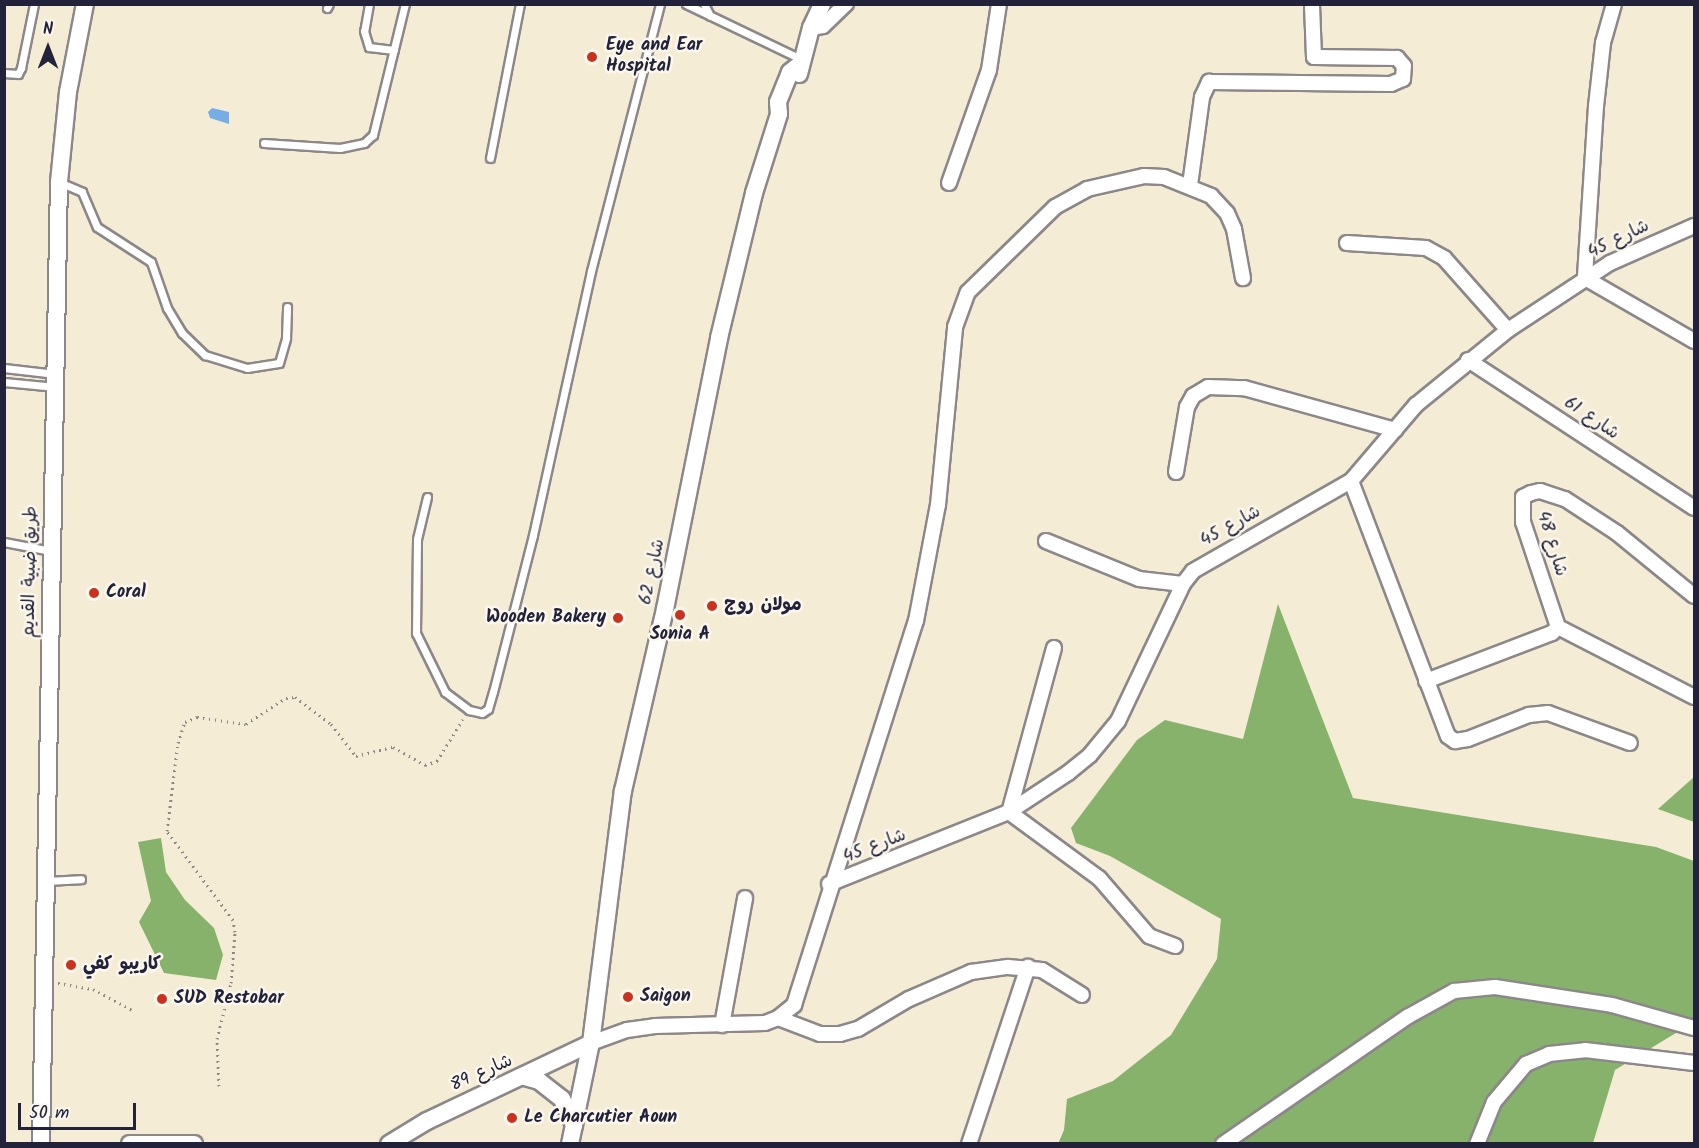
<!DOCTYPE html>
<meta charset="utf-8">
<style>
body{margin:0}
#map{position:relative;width:1699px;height:1148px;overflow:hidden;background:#f5ecd6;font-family:Kalam,"Playpen Sans Arabic",sans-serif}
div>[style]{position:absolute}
.forest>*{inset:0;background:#86b26b}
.water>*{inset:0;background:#75ade4}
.path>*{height:3px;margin-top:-1.5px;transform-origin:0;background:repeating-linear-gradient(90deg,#8c8788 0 1.5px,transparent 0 6px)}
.roads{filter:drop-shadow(2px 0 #8c8788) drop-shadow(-2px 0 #8c8788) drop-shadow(0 2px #8c8788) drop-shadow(0 -2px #8c8788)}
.service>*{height:7px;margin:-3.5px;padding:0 3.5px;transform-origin:3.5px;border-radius:3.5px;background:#fff}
.minor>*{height:14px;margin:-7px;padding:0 7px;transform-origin:7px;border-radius:7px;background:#fff}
.tertiary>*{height:16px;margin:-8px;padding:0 8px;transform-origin:8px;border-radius:8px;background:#fff}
.dots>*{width:16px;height:16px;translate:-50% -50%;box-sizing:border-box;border:3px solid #fbf7ec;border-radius:50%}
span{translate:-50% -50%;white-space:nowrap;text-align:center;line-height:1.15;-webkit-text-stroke:5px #fbf7ec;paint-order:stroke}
.poi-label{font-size:18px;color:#22223b;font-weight:700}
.left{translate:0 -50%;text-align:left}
.right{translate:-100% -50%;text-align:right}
.street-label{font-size:18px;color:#22223b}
.frame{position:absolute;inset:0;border:6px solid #22223b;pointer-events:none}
.north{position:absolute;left:18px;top:18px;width:60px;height:60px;-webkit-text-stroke:4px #fbf7ec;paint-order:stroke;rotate:0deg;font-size:16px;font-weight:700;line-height:24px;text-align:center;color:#22223b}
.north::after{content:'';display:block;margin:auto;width:21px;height:27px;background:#22223b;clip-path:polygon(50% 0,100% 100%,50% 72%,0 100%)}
.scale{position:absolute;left:18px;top:1103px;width:118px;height:27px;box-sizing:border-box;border:3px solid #22223b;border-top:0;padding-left:8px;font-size:18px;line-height:21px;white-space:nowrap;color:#22223b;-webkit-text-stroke:4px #fbf7ec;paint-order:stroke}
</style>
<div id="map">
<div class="forest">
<div style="clip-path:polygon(1278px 604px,1353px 798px,1656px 847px,1694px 861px,1694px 1022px,1615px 1070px,1593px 1143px,1058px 1144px,1064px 1130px,1067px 1099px,1113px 1081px,1171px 1035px,1217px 959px,1221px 919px,1110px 856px,1076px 843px,1071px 828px,1137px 740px,1165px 720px,1243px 739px)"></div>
<div style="clip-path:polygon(1694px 777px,1694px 822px,1658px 809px)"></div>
<div style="clip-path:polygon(161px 838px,166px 872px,185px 900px,214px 928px,223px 955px,216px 980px,164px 973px,139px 922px,151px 901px,138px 842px)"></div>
</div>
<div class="water">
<div style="clip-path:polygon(212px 108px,229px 112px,229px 124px,210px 118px,208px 112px)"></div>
</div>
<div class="path">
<div style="left:58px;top:983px;width:36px;rotate:10deg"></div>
<div style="left:93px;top:989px;width:47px;rotate:28.2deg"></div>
<div style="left:219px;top:1086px;width:47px;rotate:-92.4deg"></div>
<div style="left:217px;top:1039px;width:58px;rotate:-76deg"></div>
<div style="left:231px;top:983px;width:51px;rotate:-85.5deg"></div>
<div style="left:235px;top:932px;width:12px;rotate:-99deg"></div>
<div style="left:233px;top:920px;width:111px;rotate:-126.6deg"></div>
<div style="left:167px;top:831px;width:89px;rotate:-82.9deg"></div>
<div style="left:178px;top:743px;width:22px;rotate:-72deg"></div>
<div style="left:185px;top:722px;width:13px;rotate:-23deg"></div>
<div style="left:197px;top:717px;width:49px;rotate:8.1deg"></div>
<div style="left:246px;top:724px;width:48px;rotate:-33deg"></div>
<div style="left:286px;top:698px;width:9px;rotate:-6deg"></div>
<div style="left:295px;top:697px;width:45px;rotate:36.9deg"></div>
<div style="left:331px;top:724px;width:41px;rotate:52deg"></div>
<div style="left:356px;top:756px;width:38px;rotate:-14deg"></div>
<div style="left:393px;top:747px;width:37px;rotate:29deg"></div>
<div style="left:425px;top:765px;width:13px;rotate:-18deg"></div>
<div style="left:437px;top:761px;width:49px;rotate:-58.2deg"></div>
</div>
<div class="roads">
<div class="service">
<div style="left:369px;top:4px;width:27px;rotate:100deg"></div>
<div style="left:364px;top:31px;width:17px;rotate:73deg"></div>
<div style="left:369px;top:47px;width:25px;rotate:7deg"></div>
<div style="left:686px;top:4px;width:127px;rotate:25.6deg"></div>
<div style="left:704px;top:4px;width:13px;rotate:63deg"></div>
<div style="left:327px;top:8px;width:4px;rotate:-63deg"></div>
<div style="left:4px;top:73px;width:14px;rotate:4deg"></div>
<div style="left:18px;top:74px;width:7px;rotate:-63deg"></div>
<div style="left:21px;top:68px;width:65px;rotate:-78.5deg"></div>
<div style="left:264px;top:143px;width:76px;rotate:3.8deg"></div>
<div style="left:340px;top:148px;width:25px;rotate:-12deg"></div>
<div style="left:364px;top:143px;width:12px;rotate:-42deg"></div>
<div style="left:373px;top:135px;width:135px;rotate:-76.3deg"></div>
<div style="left:490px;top:158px;width:157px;rotate:-79deg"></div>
<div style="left:59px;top:182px;width:25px;rotate:23deg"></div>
<div style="left:82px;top:192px;width:38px;rotate:67deg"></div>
<div style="left:97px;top:227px;width:64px;rotate:32.9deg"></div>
<div style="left:151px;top:262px;width:49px;rotate:70.8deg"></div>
<div style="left:167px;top:308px;width:29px;rotate:59deg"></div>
<div style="left:182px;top:333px;width:32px;rotate:44deg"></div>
<div style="left:205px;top:355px;width:44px;rotate:17.2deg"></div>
<div style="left:247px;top:368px;width:32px;rotate:-9deg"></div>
<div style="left:279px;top:363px;width:26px;rotate:-74deg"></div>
<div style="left:286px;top:338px;width:31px;rotate:-88deg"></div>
<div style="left:4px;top:368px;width:52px;rotate:6.6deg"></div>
<div style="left:4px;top:382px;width:52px;rotate:5.5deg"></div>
<div style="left:427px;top:497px;width:43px;rotate:103.4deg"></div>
<div style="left:417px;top:539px;width:94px;rotate:90.6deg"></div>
<div style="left:416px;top:633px;width:66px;rotate:63.8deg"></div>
<div style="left:445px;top:692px;width:30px;rotate:37deg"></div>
<div style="left:469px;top:710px;width:13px;rotate:13deg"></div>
<div style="left:482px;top:713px;width:7px;rotate:-34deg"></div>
<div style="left:488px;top:709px;width:18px;rotate:-74deg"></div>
<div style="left:493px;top:692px;width:162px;rotate:-75.7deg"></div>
<div style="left:533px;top:535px;width:270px;rotate:-77.6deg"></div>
<div style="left:591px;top:271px;width:276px;rotate:-75.5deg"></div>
<div style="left:4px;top:542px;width:48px;rotate:10.8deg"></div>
<div style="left:45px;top:881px;width:36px;rotate:-3deg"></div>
</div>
<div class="minor">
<div style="left:1614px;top:4px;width:41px;rotate:105.8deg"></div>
<div style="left:1603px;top:43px;width:63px;rotate:96.3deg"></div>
<div style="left:1596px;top:106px;width:172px;rotate:93.7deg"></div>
<div style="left:1585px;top:278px;width:126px;rotate:30deg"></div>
<div style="left:811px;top:28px;width:12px;rotate:-9deg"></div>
<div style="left:823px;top:26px;width:32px;rotate:-44deg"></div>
<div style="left:949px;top:183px;width:120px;rotate:-70.5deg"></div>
<div style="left:989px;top:70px;width:67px;rotate:-81.4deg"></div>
<div style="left:1190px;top:185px;width:89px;rotate:-82.2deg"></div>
<div style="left:1202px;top:97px;width:17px;rotate:-65deg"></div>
<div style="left:1209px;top:82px;width:182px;rotate:0.6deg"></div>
<div style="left:1391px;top:84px;width:13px;rotate:-23deg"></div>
<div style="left:1403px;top:79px;width:13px;rotate:-86deg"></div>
<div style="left:1404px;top:66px;width:11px;rotate:-131deg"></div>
<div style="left:1397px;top:58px;width:83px;rotate:-179.3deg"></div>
<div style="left:1314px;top:57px;width:53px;rotate:-92.2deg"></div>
<div style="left:1347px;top:243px;width:79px;rotate:3.6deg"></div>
<div style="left:1426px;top:248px;width:21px;rotate:29deg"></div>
<div style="left:1444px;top:258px;width:96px;rotate:48.4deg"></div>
<div style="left:1468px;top:360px;width:270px;rotate:33.2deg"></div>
<div style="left:1176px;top:472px;width:66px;rotate:-80.4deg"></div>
<div style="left:1187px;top:407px;width:13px;rotate:-61deg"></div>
<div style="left:1193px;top:396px;width:17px;rotate:-31deg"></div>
<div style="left:1208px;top:387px;width:36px;rotate:2deg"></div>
<div style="left:1244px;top:388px;width:157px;rotate:15.5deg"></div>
<div style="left:1351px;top:481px;width:273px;rotate:69.2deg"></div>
<div style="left:1448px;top:736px;width:9px;rotate:36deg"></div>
<div style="left:1455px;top:741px;width:13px;rotate:-9deg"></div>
<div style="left:1468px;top:739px;width:66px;rotate:-21.5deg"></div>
<div style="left:1529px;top:715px;width:19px;rotate:-6deg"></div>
<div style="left:1548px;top:713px;width:87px;rotate:20.1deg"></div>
<div style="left:1046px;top:541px;width:100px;rotate:22.2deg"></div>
<div style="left:1139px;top:579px;width:44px;rotate:6.5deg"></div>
<div style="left:1558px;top:627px;width:153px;rotate:27.2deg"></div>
<div style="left:1054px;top:648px;width:170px;rotate:105.3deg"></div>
<div style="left:1009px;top:812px;width:112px;rotate:36.3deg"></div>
<div style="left:1099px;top:878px;width:77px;rotate:49.2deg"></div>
<div style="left:1149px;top:936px;width:28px;rotate:21deg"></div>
<div style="left:1426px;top:681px;width:135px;rotate:-20.9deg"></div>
<div style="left:1552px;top:633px;width:8px;rotate:-45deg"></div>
<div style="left:1558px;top:627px;width:111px;rotate:-108.4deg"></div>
<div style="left:1523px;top:522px;width:25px;rotate:-90deg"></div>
<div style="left:1523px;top:497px;width:9px;rotate:-27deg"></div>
<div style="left:1531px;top:493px;width:9px;rotate:-13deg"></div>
<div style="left:1540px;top:491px;width:26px;rotate:18deg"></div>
<div style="left:1565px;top:499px;width:62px;rotate:33.2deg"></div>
<div style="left:1617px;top:533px;width:99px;rotate:39.3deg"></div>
<div style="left:829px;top:884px;width:194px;rotate:-21.8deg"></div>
<div style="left:1009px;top:812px;width:71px;rotate:-33.5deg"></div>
<div style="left:1068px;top:773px;width:28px;rotate:-39deg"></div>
<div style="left:1090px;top:755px;width:44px;rotate:-50.5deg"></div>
<div style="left:1118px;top:721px;width:152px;rotate:-64.6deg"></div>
<div style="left:1183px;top:584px;width:16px;rotate:-52deg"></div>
<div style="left:1193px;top:571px;width:182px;rotate:-29.7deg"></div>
<div style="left:1351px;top:481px;width:100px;rotate:-49.5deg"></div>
<div style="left:1416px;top:405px;width:119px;rotate:-39.2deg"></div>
<div style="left:1508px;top:330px;width:122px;rotate:-33.3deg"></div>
<div style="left:1610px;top:263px;width:92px;rotate:-23.8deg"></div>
<div style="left:778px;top:1018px;width:45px;rotate:20.9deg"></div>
<div style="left:820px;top:1034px;width:20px"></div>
<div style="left:840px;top:1034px;width:19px;rotate:-16deg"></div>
<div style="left:858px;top:1029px;width:59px;rotate:-30.5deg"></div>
<div style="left:909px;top:999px;width:68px;rotate:-23.5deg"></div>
<div style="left:971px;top:972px;width:37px;rotate:-8deg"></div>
<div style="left:1008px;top:967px;width:34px;rotate:5deg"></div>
<div style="left:1042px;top:970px;width:47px;rotate:32deg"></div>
<div style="left:722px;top:1025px;width:129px;rotate:-79.7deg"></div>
<div style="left:591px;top:1043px;width:38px;rotate:-20deg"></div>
<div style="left:627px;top:1030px;width:28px;rotate:-8deg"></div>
<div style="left:655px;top:1026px;width:110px;rotate:-1.6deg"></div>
<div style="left:765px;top:1023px;width:14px;rotate:-21deg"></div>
<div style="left:778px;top:1018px;width:21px;rotate:-39deg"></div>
<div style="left:794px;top:1005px;width:403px;rotate:-72.4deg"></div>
<div style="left:916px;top:621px;width:118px;rotate:-79.3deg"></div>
<div style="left:938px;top:505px;width:179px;rotate:-84.5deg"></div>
<div style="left:955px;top:327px;width:37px;rotate:-70deg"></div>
<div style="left:968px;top:292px;width:122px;rotate:-44.3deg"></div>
<div style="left:1055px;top:207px;width:37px;rotate:-29deg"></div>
<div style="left:1087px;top:189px;width:58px;rotate:-12.8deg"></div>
<div style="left:1144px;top:176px;width:20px;rotate:3deg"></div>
<div style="left:1164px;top:177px;width:51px;rotate:22deg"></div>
<div style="left:1211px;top:196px;width:23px;rotate:47deg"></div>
<div style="left:1227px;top:213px;width:17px;rotate:66deg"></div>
<div style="left:1234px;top:229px;width:50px;rotate:79.6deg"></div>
<div style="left:969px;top:1144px;width:187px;rotate:-71.6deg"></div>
<div style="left:1223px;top:1144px;width:224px;rotate:-34.6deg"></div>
<div style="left:1407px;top:1017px;width:54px;rotate:-29deg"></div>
<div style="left:1454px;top:991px;width:41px;rotate:-5.6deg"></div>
<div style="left:1495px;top:987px;width:118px;rotate:8.7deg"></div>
<div style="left:1612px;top:1005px;width:85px;rotate:15.7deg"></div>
<div style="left:1477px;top:1144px;width:45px;rotate:-68deg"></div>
<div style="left:1494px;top:1102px;width:50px;rotate:-49.9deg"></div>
<div style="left:1526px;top:1064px;width:25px;rotate:-23deg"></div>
<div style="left:1549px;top:1054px;width:36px;rotate:-6deg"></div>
<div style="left:1585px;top:1050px;width:110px;rotate:6.8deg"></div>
</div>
<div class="tertiary">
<div style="left:799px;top:74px;width:48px;rotate:-75.4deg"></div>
<div style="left:811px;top:28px;width:26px;rotate:-65deg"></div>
<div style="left:525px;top:1077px;width:15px;rotate:16deg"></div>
<div style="left:539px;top:1081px;width:29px;rotate:38deg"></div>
<div style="left:562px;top:1099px;width:29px;rotate:65deg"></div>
<div style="left:41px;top:1144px;width:962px;rotate:-88.93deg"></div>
<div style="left:59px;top:182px;width:90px;rotate:-84.3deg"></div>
<div style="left:68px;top:92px;width:90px;rotate:-79.1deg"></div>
<div style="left:130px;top:1144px;width:64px"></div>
<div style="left:389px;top:1144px;width:44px;rotate:-31.2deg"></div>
<div style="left:427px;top:1121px;width:182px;rotate:-25.4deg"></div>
<div style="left:570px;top:1144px;width:103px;rotate:-78.3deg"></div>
<div style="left:591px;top:1043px;width:254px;rotate:-82.8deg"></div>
<div style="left:623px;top:791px;width:187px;rotate:-77deg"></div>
<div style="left:665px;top:609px;width:276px;rotate:-78.7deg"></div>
<div style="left:719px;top:338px;width:149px;rotate:-76.4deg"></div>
<div style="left:754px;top:193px;width:83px;rotate:-72.4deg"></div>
<div style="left:779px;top:114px;width:12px;rotate:-95deg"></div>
<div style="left:778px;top:102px;width:32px;rotate:-68deg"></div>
<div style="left:790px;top:72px;width:11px;rotate:-38deg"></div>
</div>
</div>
<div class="dots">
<div style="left:592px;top:57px;background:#c8321e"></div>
<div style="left:94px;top:593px;background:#c8321e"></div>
<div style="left:712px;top:606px;background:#c8321e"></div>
<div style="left:680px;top:615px;background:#c8321e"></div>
<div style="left:618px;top:618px;background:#c8321e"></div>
<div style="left:71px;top:965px;background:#c8321e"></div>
<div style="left:628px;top:997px;background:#c8321e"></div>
<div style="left:162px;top:999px;background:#c8321e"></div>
<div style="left:512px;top:1118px;background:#c8321e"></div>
</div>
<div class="poi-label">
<span class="left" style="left:606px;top:57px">Eye and Ear<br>Hospital</span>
<span class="left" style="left:106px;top:593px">Coral</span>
<span class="left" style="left:724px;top:606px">مولان روج</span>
<span class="right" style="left:606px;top:618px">Wooden Bakery</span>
<span style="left:680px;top:635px">Sonia A</span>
<span class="left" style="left:83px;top:965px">كاريبو كفي</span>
<span class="left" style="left:640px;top:997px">Saigon</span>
<span class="left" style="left:174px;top:999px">SUD Restobar</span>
<span class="left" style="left:524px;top:1118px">Le Charcutier Aoun</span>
</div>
<div class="street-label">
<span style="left:1619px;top:240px;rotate:-26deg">شارع 45</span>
<span style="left:1591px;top:419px;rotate:34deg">شارع 61</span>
<span style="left:1231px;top:527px;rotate:-29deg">شارع 45</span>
<span style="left:1551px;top:544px;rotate:73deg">شارع 48</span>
<span style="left:31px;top:572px;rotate:-89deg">طريق ضبية القديم</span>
<span style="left:653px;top:572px;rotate:-78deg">شارع 62</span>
<span style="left:875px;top:847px;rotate:-21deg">شارع 45</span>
<span style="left:482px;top:1074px;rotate:-24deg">شارع 89</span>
</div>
<div class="frame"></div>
<div class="north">N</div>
<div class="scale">50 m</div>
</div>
